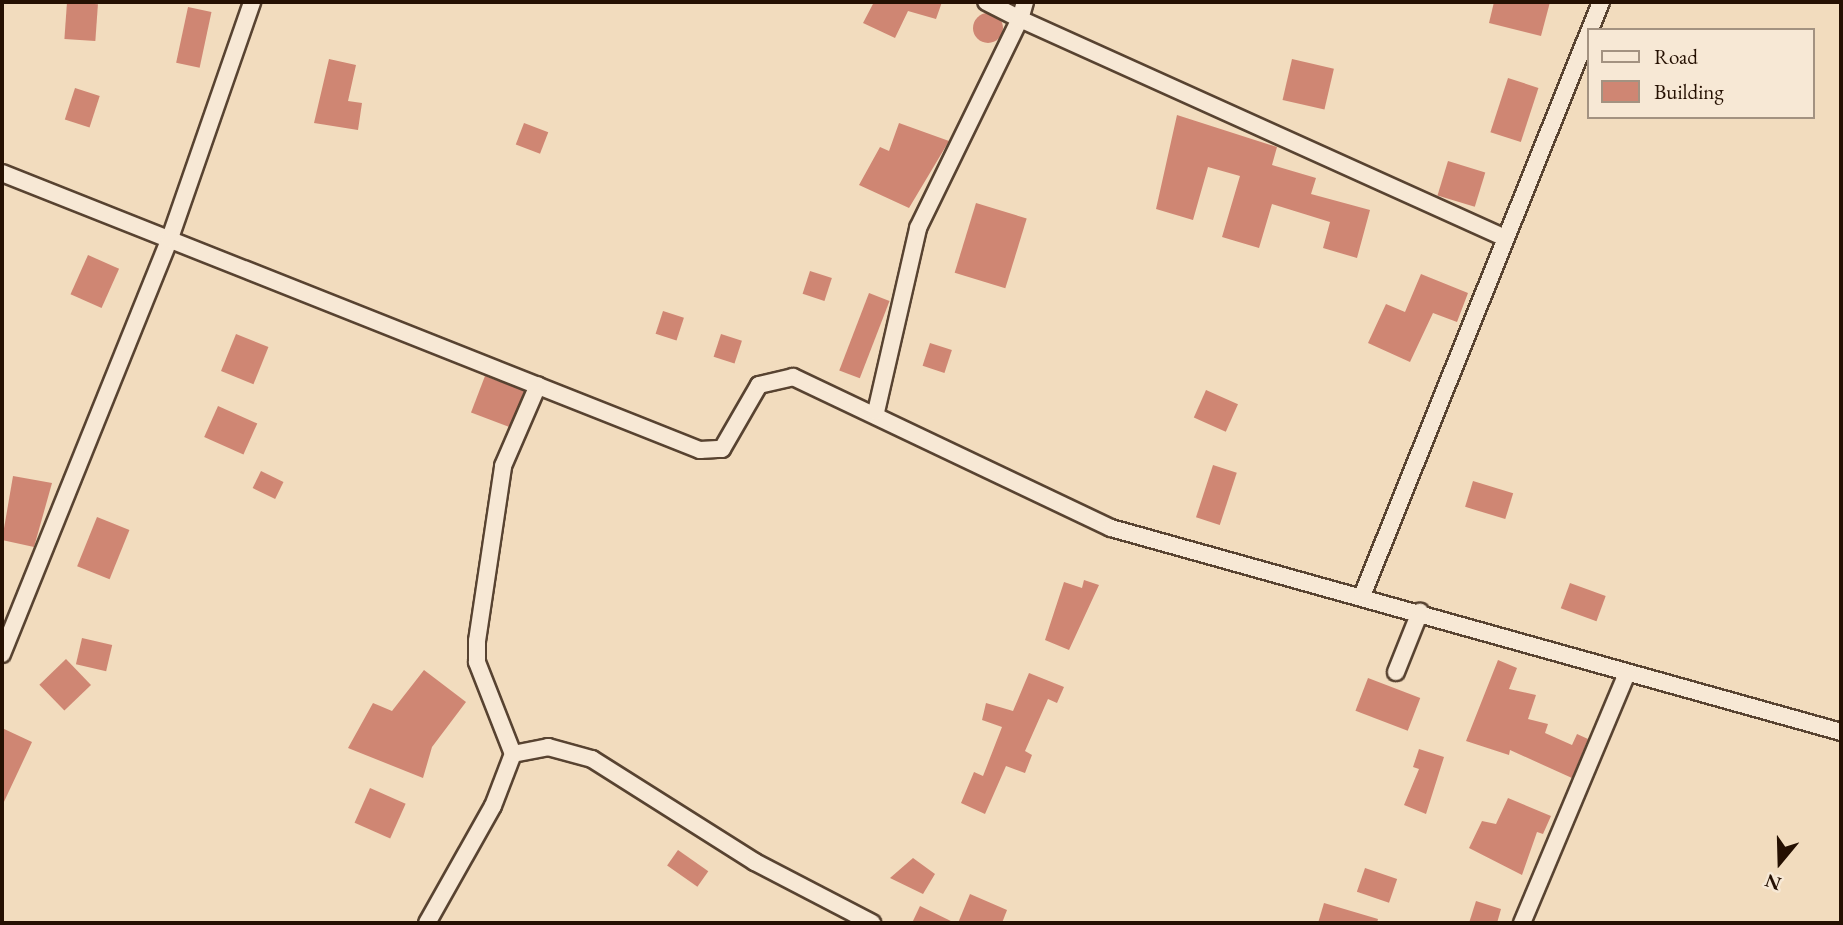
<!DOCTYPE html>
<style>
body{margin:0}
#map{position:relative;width:1843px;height:925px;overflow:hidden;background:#f2dcbe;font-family:"EB Garamond",serif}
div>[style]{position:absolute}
.building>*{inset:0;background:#cf8673;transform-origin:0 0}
.round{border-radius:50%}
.roads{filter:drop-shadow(2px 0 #584331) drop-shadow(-2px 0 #584331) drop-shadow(0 2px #584331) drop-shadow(0 -2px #584331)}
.minor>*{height:16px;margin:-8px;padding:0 8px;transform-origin:8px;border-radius:8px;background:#f7e8d5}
span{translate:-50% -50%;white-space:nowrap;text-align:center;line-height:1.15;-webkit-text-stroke:5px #f7e8d5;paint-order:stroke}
.frame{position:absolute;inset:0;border:4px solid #251002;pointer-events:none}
.legend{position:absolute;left:1587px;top:28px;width:228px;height:91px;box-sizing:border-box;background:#f7e8d5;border:2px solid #a39281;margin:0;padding:9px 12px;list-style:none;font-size:21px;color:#251002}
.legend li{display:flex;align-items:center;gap:14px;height:35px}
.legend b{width:35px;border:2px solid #a39281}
.north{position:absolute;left:1745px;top:827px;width:70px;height:70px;-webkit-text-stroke:5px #f7e8d5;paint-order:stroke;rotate:199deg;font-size:19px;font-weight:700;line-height:28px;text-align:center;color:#251002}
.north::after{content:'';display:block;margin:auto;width:24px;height:32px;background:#251002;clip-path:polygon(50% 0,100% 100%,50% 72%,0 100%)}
</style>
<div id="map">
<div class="building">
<div style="left:67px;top:2px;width:31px;height:37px;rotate:4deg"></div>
<div style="clip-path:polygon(874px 2px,942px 2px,936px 19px,908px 11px,895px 38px,863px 23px)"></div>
<div style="clip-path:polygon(1494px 2px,1550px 2px,1541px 36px,1489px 23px)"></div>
<div style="left:188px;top:7px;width:24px;height:57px;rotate:12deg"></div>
<div class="round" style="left:973px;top:13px;width:30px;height:30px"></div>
<div style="clip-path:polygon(329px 59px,356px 65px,348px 101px,362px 103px,358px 130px,314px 123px)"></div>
<div style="left:1292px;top:59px;width:43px;height:42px;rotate:13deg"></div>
<div style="left:1508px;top:78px;width:32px;height:57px;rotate:18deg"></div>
<div style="left:75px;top:88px;width:26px;height:33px;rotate:18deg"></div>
<div style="clip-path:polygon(1177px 115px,1277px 147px,1272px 165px,1316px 178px,1311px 194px,1370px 210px,1357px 258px,1323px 248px,1330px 222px,1272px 204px,1259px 248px,1222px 237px,1240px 176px,1208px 167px,1193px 220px,1156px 209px)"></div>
<div style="left:524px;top:123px;width:26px;height:23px;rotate:21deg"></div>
<div style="clip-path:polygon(899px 123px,949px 141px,909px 208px,859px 185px,880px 147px,889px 151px)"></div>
<div style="left:1448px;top:161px;width:39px;height:36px;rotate:17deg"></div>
<div style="left:976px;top:203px;width:53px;height:73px;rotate:17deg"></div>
<div style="left:88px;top:255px;width:34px;height:43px;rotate:24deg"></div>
<div style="left:810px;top:271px;width:23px;height:24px;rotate:18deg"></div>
<div style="clip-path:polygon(1421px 274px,1468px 293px,1457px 322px,1433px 313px,1410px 362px,1368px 343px,1386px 304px,1405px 312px)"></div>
<div style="left:869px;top:293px;width:22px;height:83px;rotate:21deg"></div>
<div style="left:663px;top:311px;width:22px;height:24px;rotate:18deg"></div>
<div style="left:236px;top:334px;width:35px;height:40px;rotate:22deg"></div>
<div style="left:721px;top:334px;width:22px;height:24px;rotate:18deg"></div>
<div style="left:930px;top:343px;width:23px;height:24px;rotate:18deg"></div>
<div style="left:485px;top:376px;width:42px;height:39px;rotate:21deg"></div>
<div style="left:1206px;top:390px;width:35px;height:30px;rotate:24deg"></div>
<div style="left:218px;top:406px;width:43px;height:34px;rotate:24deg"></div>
<div style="left:1213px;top:465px;width:25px;height:55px;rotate:18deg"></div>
<div style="left:261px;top:471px;width:25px;height:19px;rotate:26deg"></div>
<div style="clip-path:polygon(13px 476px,52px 483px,34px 547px,2px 540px)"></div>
<div style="left:1473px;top:481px;width:42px;height:27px;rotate:17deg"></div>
<div style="left:97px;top:517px;width:35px;height:53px;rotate:22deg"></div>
<div style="clip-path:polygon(1084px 580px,1099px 585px,1069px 650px,1045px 640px,1064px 582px,1082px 588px)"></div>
<div style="left:1570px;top:583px;width:38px;height:27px;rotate:20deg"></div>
<div style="left:82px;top:638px;width:31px;height:27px;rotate:13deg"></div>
<div style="left:66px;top:659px;width:36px;height:37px;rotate:46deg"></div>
<div style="clip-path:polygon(1498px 660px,1517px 668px,1509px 689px,1536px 695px,1528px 719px,1548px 724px,1545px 733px,1572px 745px,1577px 734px,1588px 739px,1572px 778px,1510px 750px,1509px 755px,1466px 741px)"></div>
<div style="clip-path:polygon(424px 670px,466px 702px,432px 747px,423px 778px,348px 748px,373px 703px,392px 711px)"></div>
<div style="clip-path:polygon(1029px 673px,1064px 687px,1057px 703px,1048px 699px,1025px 751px,1032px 755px,1025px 773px,1006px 766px,985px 814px,961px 803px,974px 772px,983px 776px,1002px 727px,982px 720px,986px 703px,1013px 711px)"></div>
<div style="left:1368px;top:678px;width:56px;height:35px;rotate:21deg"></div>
<div style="clip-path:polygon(2px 728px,32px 742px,2px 806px)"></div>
<div style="clip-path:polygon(1419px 749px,1444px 757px,1426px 814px,1404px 805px,1419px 769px,1413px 767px)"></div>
<div style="left:370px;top:788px;width:39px;height:38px;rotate:24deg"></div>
<div style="clip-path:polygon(1508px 798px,1551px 816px,1543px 834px,1537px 832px,1522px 875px,1469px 848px,1482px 821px,1496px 824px)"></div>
<div style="left:678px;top:850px;width:37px;height:19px;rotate:35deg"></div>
<div style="clip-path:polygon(913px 858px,935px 874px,923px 894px,890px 878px)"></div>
<div style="left:1365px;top:868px;width:34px;height:25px;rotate:19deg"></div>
<div style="clip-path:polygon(970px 894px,1007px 910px,1002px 923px,958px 923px)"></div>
<div style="clip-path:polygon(1476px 901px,1501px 909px,1497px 923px,1469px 923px)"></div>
<div style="clip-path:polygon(1324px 903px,1378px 919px,1377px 923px,1318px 923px)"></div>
<div style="clip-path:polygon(920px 906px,955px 923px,912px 923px)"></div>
</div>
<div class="roads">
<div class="minor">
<div style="left:1025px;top:2px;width:18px;rotate:106deg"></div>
<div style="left:1020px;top:19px;width:530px;rotate:24.29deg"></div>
<div style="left:2px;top:173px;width:751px;rotate:21.65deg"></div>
<div style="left:700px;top:450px;width:22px;rotate:-3deg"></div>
<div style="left:722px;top:449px;width:74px;rotate:-60deg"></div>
<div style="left:759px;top:385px;width:35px;rotate:-13deg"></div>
<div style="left:793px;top:377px;width:352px;rotate:25.4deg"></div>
<div style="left:1111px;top:528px;width:758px;rotate:15.61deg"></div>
<div style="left:876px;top:412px;width:189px;rotate:-77.1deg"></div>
<div style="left:918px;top:228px;width:233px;rotate:-64deg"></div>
<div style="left:1020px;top:19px;width:38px;rotate:-153deg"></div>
<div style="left:1362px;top:596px;width:640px;rotate:-68.08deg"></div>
<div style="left:2px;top:654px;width:449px;rotate:-68deg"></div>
<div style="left:170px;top:238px;width:250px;rotate:-70.8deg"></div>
<div style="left:1396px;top:672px;width:65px;rotate:-68.2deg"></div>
<div style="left:513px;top:754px;width:99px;rotate:-111.4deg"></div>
<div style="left:477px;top:662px;width:21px;rotate:-90deg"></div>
<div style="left:477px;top:641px;width:177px;rotate:-81.5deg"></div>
<div style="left:503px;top:466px;width:88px;rotate:-66.6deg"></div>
<div style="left:427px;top:923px;width:134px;rotate:-60.6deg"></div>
<div style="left:493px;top:806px;width:56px;rotate:-69deg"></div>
<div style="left:513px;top:754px;width:36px;rotate:-11deg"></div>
<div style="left:548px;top:747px;width:46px;rotate:15.3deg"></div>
<div style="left:592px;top:759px;width:193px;rotate:32.3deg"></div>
<div style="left:755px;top:862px;width:132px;rotate:27.5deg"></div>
<div style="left:1522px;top:923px;width:271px;rotate:-67.2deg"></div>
</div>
</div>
<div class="frame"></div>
<ul class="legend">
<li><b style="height:9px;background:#f7e8d5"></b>Road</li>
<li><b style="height:19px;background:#cf8673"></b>Building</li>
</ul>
<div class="north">N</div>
</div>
